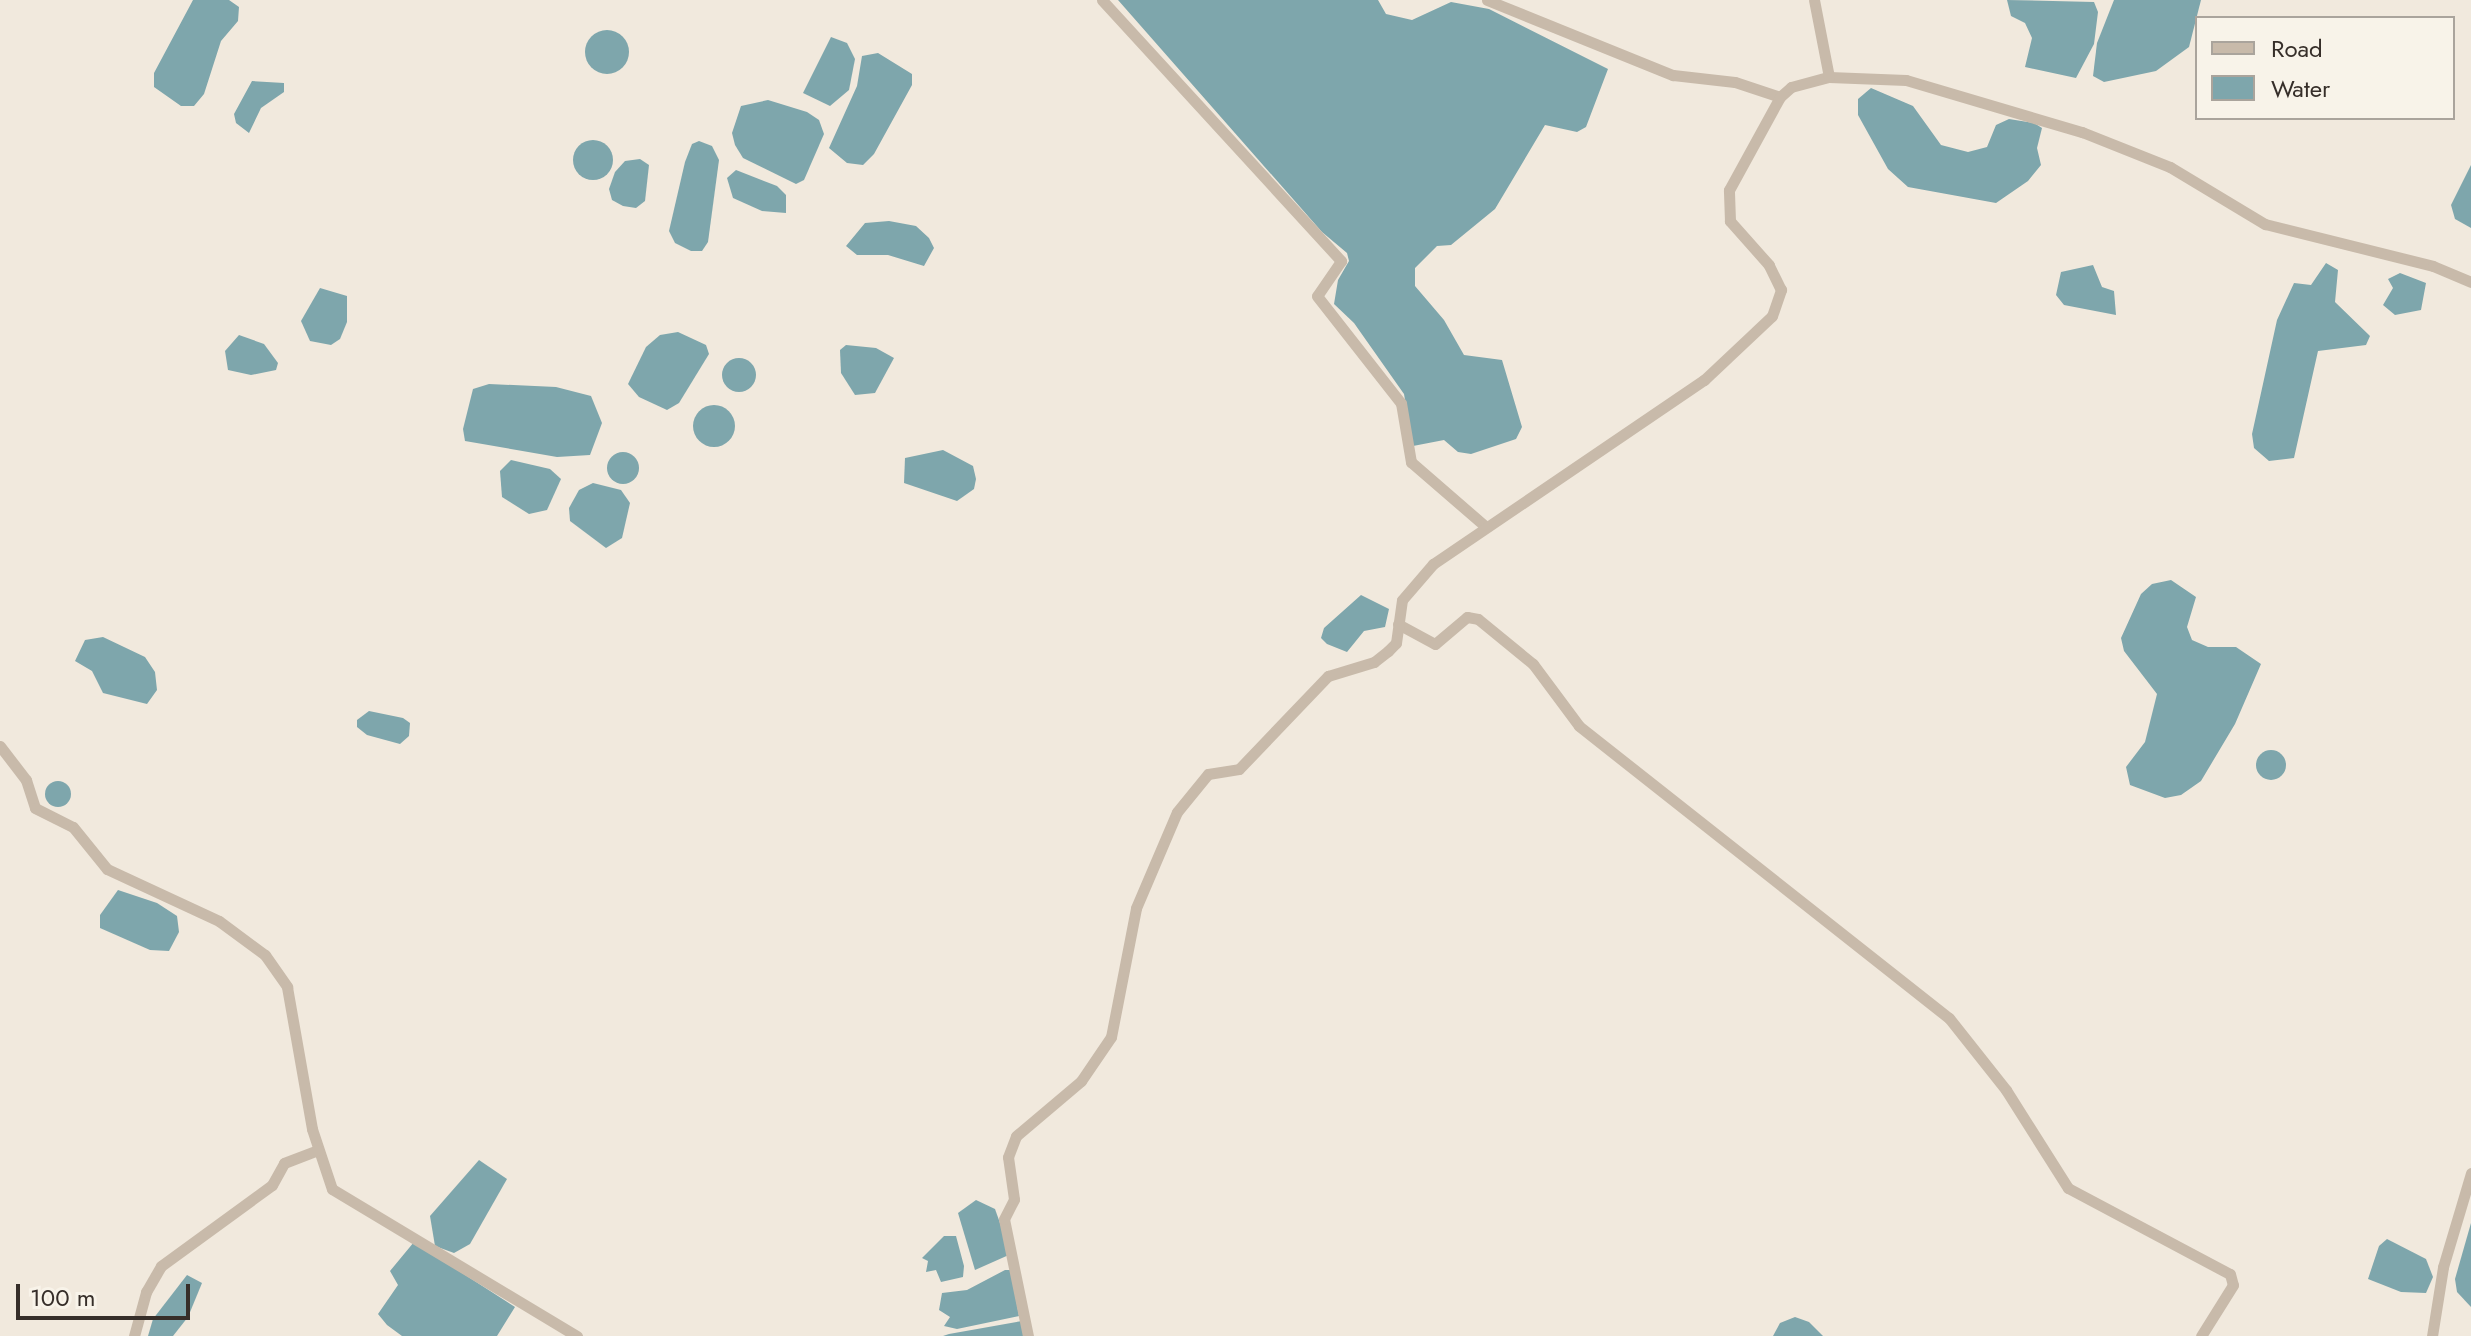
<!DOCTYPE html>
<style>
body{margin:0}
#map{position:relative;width:2471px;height:1336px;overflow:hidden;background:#f1e9dd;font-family:Jost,sans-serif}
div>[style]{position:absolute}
.water>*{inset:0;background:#7ea6ac}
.round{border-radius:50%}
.minor>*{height:11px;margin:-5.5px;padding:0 5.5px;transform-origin:5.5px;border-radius:5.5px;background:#c8baaa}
span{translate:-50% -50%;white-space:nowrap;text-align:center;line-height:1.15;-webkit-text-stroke:8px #f8f3e9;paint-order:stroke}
.legend{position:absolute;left:2195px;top:16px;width:260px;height:104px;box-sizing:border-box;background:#f8f3e9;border:2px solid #aaa49c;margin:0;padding:10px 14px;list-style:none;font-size:24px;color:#362e29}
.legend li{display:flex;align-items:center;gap:16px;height:40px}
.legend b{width:40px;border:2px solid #aaa49c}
.scale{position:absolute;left:16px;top:1284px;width:174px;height:36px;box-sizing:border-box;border:4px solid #362e29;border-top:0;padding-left:10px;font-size:24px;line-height:28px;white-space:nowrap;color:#362e29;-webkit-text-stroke:6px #f8f3e9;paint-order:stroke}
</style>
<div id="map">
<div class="water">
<div style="clip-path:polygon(193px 0,229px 0,239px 7px,238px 21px,221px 41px,204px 94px,194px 106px,181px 106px,154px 87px,154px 73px)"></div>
<div style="clip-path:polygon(1118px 0,1378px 0,1386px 14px,1412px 20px,1451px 2px,1489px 9px,1608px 69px,1586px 127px,1577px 132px,1545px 125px,1495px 209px,1451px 245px,1437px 246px,1415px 268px,1415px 286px,1444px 320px,1464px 355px,1502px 360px,1522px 427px,1516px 439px,1471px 454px,1458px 452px,1444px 440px,1413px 446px,1404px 394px,1354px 323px,1334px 304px,1338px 280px,1349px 261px,1347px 253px,1322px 232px)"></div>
<div style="clip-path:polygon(2007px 0,2094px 2px,2098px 12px,2094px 44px,2076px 78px,2025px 67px,2032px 38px,2025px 23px,2011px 16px)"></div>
<div style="clip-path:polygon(2114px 0,2201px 0,2189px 47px,2156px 71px,2104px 82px,2093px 76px,2097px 43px)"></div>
<div class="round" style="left:585px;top:30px;width:44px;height:44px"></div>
<div style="clip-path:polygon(831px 37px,847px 43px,855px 59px,849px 90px,830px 106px,803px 93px)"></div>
<div style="clip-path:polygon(878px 53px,912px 74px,912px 85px,874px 154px,863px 165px,847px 163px,829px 148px,857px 86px,862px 56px)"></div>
<div style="clip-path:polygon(252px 81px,284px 83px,284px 92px,261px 108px,249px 133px,236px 123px,234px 114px)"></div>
<div style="clip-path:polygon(1871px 88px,1913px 106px,1941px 145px,1968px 152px,1987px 147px,1996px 125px,2009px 119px,2034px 123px,2042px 128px,2037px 148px,2041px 165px,2028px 181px,1996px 203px,1908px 187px,1888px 169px,1858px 115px,1858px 99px)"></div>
<div style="clip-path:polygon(768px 100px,807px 112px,819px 120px,824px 134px,804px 180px,796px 184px,743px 158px,735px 145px,732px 133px,741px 106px)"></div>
<div class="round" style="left:573px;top:140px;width:40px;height:40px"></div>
<div style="clip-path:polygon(699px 141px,712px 146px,719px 160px,708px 242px,702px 251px,691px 251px,675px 243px,669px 231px,685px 162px,692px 144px)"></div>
<div style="clip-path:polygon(640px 159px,649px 165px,645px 201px,636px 208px,623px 206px,612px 200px,609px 189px,615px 172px,625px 161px)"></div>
<div style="clip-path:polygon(2471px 165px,2471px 228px,2455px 219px,2451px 205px)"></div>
<div style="clip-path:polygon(736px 170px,777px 186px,786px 195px,786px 213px,762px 211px,733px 198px,727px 178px)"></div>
<div style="clip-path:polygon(889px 221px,916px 226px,929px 238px,934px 248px,924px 266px,888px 255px,857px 255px,846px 246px,865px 223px)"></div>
<div style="clip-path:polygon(2326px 263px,2338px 270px,2335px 302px,2370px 336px,2366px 345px,2318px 351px,2294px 458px,2269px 461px,2254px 448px,2252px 434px,2277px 320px,2294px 283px,2311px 285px)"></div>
<div style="clip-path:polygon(2093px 265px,2102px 287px,2114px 291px,2116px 315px,2064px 305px,2056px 295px,2061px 272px)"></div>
<div style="clip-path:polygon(2400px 273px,2426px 283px,2421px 310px,2395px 315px,2383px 305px,2393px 288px,2388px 279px)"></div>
<div style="clip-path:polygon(320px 288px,347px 296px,347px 322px,340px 339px,331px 345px,310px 341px,301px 321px)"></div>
<div style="clip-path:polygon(678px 332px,706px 345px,709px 354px,679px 403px,667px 410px,639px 397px,628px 384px,646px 347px,660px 335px)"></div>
<div style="clip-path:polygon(239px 335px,264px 344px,278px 363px,276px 370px,251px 375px,228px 370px,225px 351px)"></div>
<div style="clip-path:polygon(846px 345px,876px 348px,894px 358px,875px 393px,855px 395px,841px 373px,840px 350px)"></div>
<div class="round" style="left:722px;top:358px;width:34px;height:34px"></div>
<div style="clip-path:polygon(489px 384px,556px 387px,591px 396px,602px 423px,590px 455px,557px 457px,465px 441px,463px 429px,473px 389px)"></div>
<div class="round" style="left:693px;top:405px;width:42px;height:42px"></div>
<div style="clip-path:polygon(943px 450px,973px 466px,976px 479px,974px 489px,957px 501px,904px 483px,905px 458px)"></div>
<div class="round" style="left:607px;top:452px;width:32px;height:32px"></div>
<div style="clip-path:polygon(511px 460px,550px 469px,561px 479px,547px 510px,529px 514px,502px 497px,500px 471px)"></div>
<div style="clip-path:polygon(593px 483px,621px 490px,630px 503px,622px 538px,606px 548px,570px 521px,569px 508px,579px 490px)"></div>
<div style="clip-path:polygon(2171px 580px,2196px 597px,2187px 627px,2192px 640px,2208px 647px,2236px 647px,2261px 664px,2235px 724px,2201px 781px,2181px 795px,2165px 798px,2130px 785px,2126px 767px,2145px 742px,2157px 694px,2124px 651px,2121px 638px,2141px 594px,2152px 584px)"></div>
<div style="clip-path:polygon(1361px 595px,1389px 609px,1385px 627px,1364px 631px,1347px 652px,1327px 644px,1321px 638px,1324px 628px)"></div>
<div style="clip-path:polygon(103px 637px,145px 657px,155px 672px,157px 690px,147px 704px,103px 693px,92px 671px,75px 661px,85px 640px)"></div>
<div style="clip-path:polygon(369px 711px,403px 718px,410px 723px,409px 736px,400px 744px,367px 735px,357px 727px,357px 720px)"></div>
<div class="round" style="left:2256px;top:750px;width:30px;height:30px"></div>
<div class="round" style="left:45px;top:781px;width:26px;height:26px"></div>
<div style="clip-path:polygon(118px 890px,157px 903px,177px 916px,179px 932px,169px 951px,150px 950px,100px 928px,100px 915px)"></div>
<div style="clip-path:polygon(479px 1160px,507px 1179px,470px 1244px,454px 1253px,435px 1246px,430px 1216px)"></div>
<div style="clip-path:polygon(976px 1200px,995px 1209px,1011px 1254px,975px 1270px,958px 1213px)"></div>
<div style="clip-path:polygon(2471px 1223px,2471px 1307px,2457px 1292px,2455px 1279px)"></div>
<div style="clip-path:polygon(944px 1236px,956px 1236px,964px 1266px,963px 1277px,941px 1282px,936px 1270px,926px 1272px,928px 1261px,922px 1258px)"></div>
<div style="clip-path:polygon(2387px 1239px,2426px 1259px,2433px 1277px,2426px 1293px,2401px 1292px,2368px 1279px,2379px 1246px)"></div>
<div style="clip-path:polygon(414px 1242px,515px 1307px,497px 1336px,402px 1336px,387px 1325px,378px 1314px,398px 1285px,390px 1271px)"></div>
<div style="clip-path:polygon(1005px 1270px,1011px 1270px,1019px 1316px,957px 1329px,944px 1326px,950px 1317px,939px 1310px,942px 1293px,967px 1290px)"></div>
<div style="clip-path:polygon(187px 1275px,202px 1283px,188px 1317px,173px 1336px,148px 1336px,153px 1319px)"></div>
<div style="clip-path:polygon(1795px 1317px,1809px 1322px,1823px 1336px,1773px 1336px,1780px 1323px)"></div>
<div style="clip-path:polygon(1022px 1321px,1026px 1336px,943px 1336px,949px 1334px)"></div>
</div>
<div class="minor">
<div style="left:1102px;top:0;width:354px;rotate:47.5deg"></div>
<div style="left:1341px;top:261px;width:42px;rotate:124.4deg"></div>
<div style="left:1317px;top:296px;width:136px;rotate:51.9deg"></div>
<div style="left:1401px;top:403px;width:60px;rotate:80.4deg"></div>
<div style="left:1411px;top:462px;width:98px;rotate:40.9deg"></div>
<div style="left:1487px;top:0;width:201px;rotate:22deg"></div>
<div style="left:1673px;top:75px;width:62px;rotate:6.4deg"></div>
<div style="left:1735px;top:82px;width:47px;rotate:18.4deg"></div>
<div style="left:1829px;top:77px;width:77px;rotate:2.2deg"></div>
<div style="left:1906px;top:80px;width:184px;rotate:16.5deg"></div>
<div style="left:2082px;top:132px;width:95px;rotate:21.7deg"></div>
<div style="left:2170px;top:167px;width:111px;rotate:31deg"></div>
<div style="left:2265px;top:224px;width:173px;rotate:14deg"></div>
<div style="left:2433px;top:266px;width:41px;rotate:22.8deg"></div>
<div style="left:1398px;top:624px;width:42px;rotate:28.4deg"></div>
<div style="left:1435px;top:644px;width:42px;rotate:-40.2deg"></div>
<div style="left:1467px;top:617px;width:11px;rotate:10deg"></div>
<div style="left:1478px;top:619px;width:71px;rotate:39.3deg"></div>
<div style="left:1533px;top:664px;width:77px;rotate:53.4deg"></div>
<div style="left:1579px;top:726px;width:471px;rotate:38.3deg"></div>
<div style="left:1949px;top:1018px;width:92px;rotate:51.6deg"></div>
<div style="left:2006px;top:1090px;width:116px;rotate:57.7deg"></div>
<div style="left:2068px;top:1188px;width:183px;rotate:28deg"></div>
<div style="left:2230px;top:1274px;width:11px;rotate:75deg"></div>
<div style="left:2233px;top:1285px;width:60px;rotate:122.1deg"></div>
<div style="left:0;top:746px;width:43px;rotate:52.6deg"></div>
<div style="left:26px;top:780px;width:29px;rotate:72deg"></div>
<div style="left:35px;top:808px;width:42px;rotate:26.6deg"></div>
<div style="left:73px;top:827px;width:54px;rotate:51deg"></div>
<div style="left:107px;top:869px;width:123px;rotate:24.9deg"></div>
<div style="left:219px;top:921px;width:57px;rotate:36.5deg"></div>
<div style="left:265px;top:955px;width:39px;rotate:55deg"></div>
<div style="left:287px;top:987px;width:144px;rotate:80deg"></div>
<div style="left:312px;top:1129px;width:63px;rotate:71.6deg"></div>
<div style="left:332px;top:1189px;width:286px;rotate:31deg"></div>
<div style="left:134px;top:1336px;width:46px;rotate:-74.7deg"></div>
<div style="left:146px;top:1292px;width:30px;rotate:-60deg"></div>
<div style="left:161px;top:1266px;width:137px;rotate:-36.1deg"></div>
<div style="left:272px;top:1185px;width:25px;rotate:-61deg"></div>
<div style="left:284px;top:1163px;width:36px;rotate:-21deg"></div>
<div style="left:1028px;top:1336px;width:119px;rotate:-101.6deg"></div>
<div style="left:1004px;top:1219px;width:22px;rotate:-63deg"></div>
<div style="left:1014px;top:1199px;width:42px;rotate:-98.1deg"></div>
<div style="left:1008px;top:1157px;width:22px;rotate:-69deg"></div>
<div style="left:1016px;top:1136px;width:85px;rotate:-40.2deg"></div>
<div style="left:1081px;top:1081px;width:53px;rotate:-55.7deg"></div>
<div style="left:1111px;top:1037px;width:131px;rotate:-79deg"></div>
<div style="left:1136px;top:908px;width:104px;rotate:-66.9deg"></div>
<div style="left:1177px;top:812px;width:49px;rotate:-50.8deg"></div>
<div style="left:1208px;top:774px;width:31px;rotate:-9deg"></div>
<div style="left:1239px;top:769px;width:129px;rotate:-46.3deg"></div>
<div style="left:1328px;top:676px;width:48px;rotate:-16.9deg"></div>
<div style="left:1374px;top:662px;width:18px;rotate:-38deg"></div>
<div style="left:1388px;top:651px;width:11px;rotate:-45deg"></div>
<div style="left:1396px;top:643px;width:43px;rotate:-82.1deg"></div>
<div style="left:1402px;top:600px;width:48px;rotate:-49.3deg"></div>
<div style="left:1433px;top:564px;width:328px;rotate:-34.2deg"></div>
<div style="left:1704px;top:380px;width:93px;rotate:-43.3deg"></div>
<div style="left:1772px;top:316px;width:28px;rotate:-71deg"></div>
<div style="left:1781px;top:290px;width:28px;rotate:-116deg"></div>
<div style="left:1769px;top:265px;width:59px;rotate:-131.6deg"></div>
<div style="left:1730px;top:221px;width:31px;rotate:-92deg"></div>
<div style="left:1729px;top:190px;width:106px;rotate:-61.3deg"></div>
<div style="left:1780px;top:97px;width:15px;rotate:-42deg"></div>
<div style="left:1791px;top:87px;width:39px;rotate:-15deg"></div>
<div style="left:1829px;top:77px;width:78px;rotate:-101deg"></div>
<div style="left:2432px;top:1336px;width:70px;rotate:-80.9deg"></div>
<div style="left:2443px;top:1267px;width:98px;rotate:-73.4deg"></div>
</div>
<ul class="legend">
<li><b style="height:10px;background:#c8baaa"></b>Road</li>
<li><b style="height:22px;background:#7ea6ac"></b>Water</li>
</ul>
<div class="scale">100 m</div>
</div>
